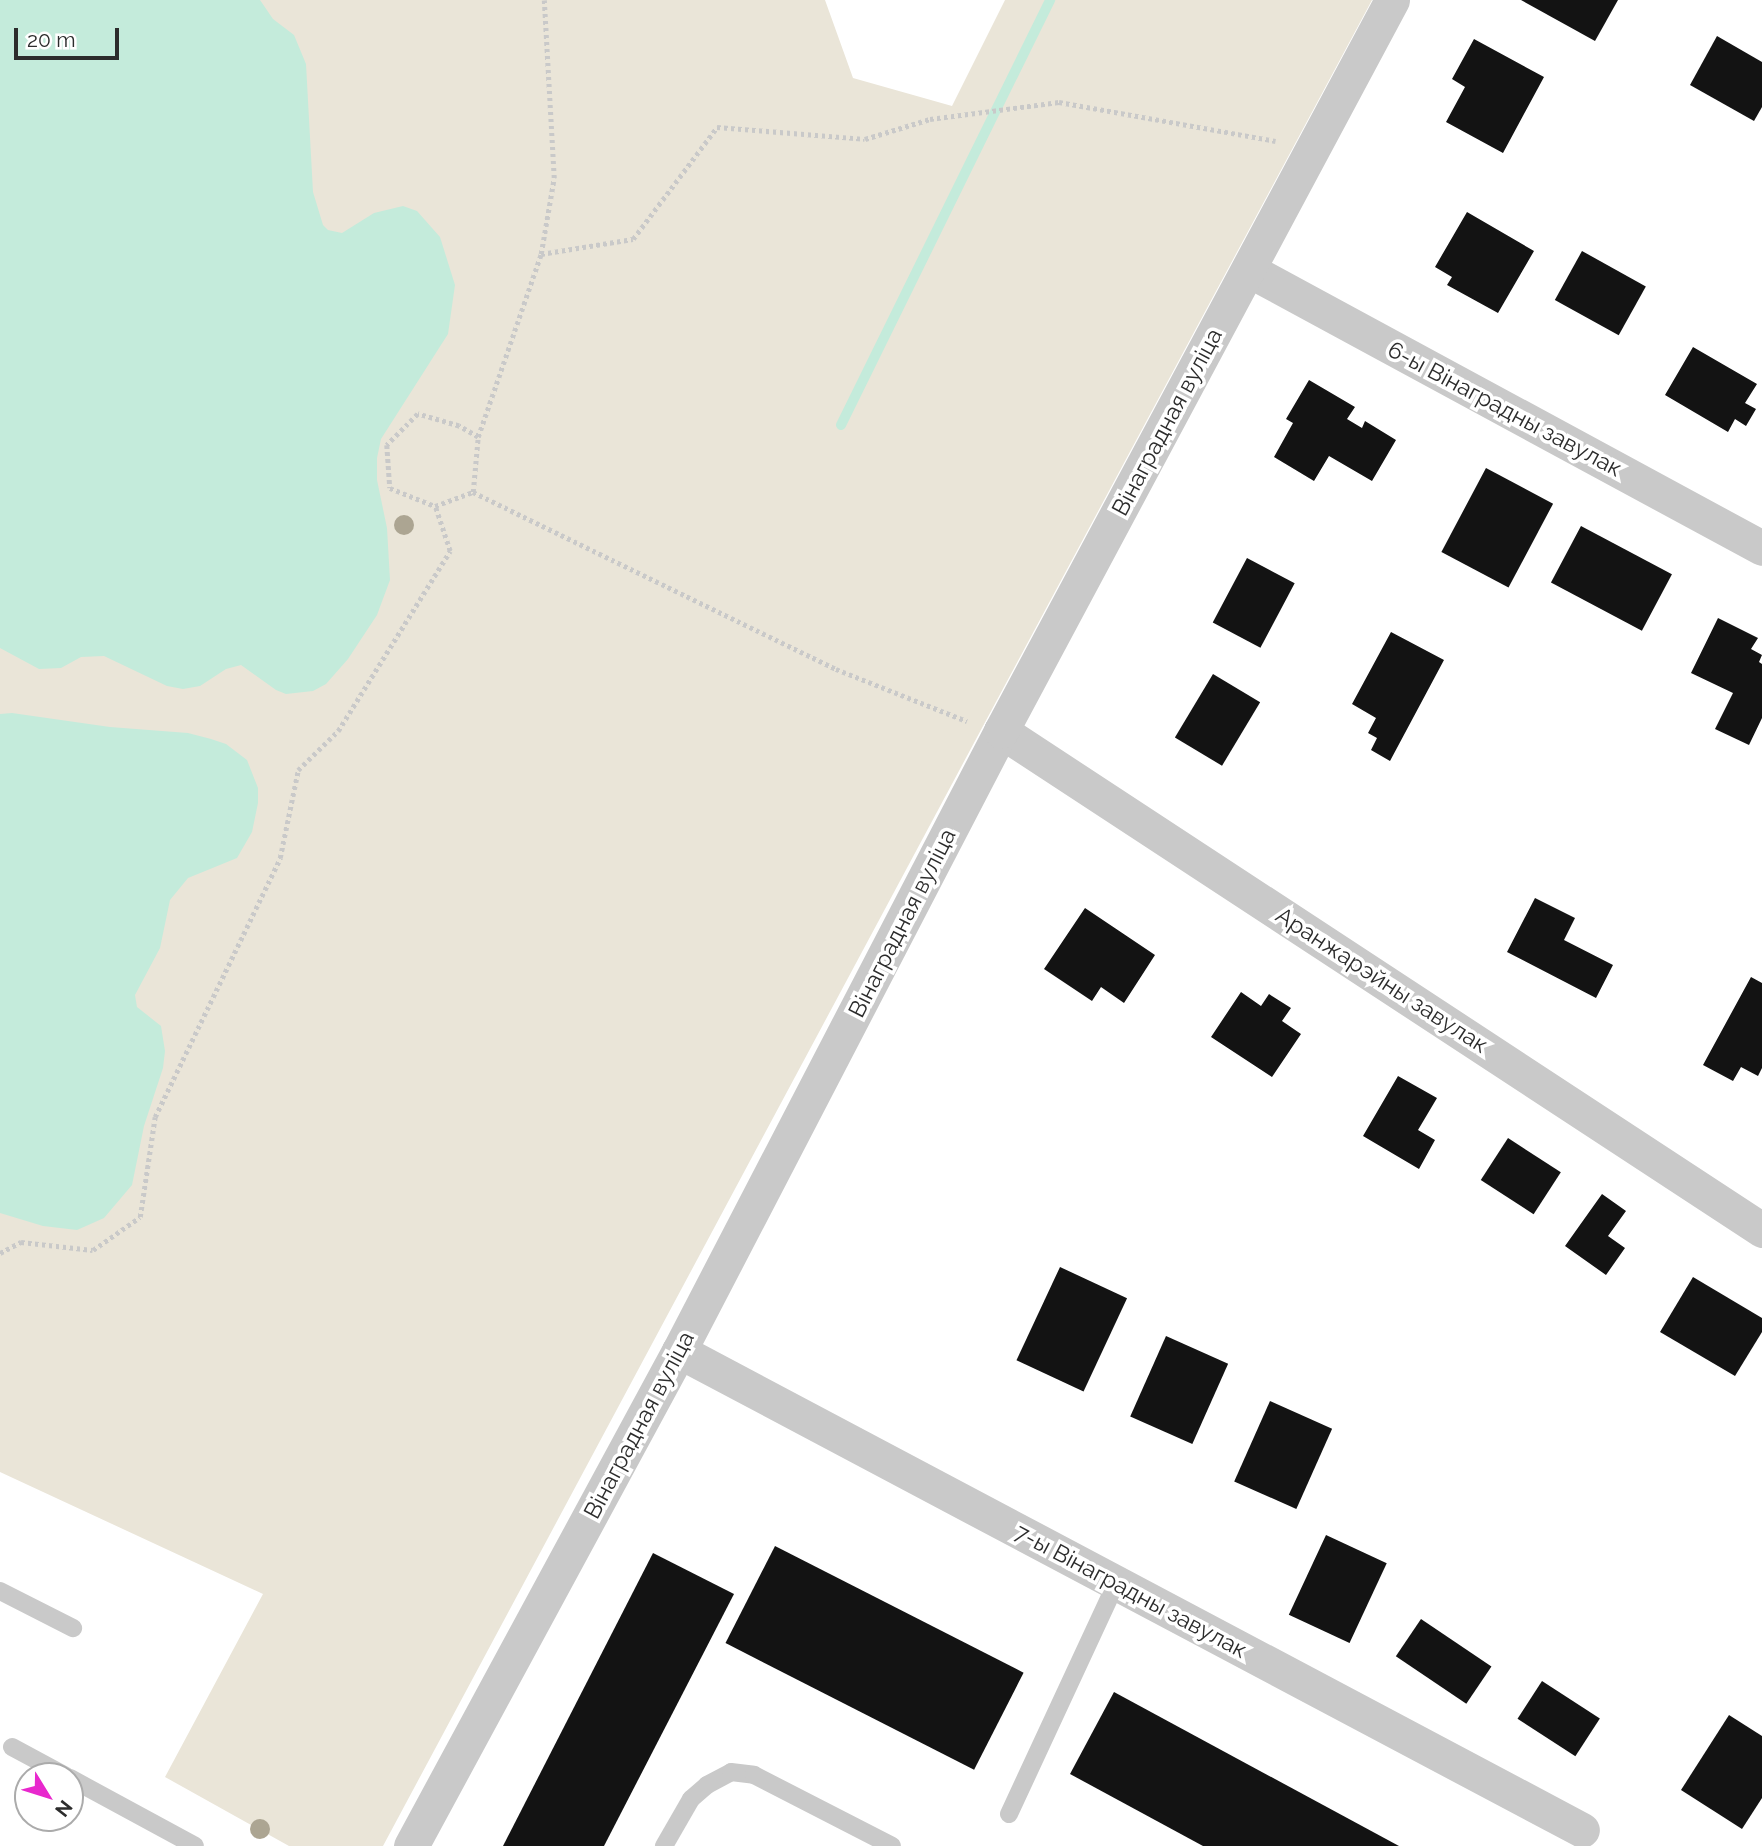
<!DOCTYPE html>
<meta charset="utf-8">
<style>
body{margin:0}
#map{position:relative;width:1762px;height:1846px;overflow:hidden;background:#fff;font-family:Raleway,sans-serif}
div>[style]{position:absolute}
.green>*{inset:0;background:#eae5d8}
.water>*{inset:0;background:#c4ebdb}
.stream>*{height:10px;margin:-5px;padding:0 5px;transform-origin:5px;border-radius:5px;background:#c4ebdb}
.building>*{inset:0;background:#131313;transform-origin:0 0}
.path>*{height:4.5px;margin-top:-2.25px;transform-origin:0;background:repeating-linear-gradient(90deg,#c9c9c9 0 3.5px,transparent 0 7px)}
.lane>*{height:18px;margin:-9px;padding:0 9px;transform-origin:9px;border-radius:9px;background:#c9c9c9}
.street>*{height:35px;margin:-17.5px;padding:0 17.5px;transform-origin:17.5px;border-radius:17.5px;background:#c9c9c9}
.trees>*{width:20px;height:20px;margin:-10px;border-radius:50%;background:#aca592}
span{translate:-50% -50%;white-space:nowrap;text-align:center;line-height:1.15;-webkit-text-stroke:7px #fff;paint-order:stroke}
.street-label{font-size:23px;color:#2c2c2c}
.north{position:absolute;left:14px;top:1762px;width:70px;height:70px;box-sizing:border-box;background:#fff;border:2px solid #ababab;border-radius:50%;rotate:128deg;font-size:19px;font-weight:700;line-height:28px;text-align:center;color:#2c2c2c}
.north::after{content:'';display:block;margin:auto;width:24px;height:32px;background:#e828cd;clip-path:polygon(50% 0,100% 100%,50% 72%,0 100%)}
.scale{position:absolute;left:14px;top:28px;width:105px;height:32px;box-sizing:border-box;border:4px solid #2c2c2c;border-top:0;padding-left:9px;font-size:21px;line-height:24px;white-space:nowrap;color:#2c2c2c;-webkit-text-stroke:5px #fff;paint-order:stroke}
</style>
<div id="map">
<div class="green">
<div style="clip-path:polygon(0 0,825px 0,853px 78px,952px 106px,1005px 0,1372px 0,383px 1846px,289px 1846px,165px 1777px,263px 1594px,0 1472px)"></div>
</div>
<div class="water">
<div style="clip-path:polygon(0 0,260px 0,273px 19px,294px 35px,306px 64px,313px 192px,323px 225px,328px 230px,342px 233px,374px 213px,403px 206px,417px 211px,440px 237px,455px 285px,448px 334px,381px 439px,377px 458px,377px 480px,387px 528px,390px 580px,377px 615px,348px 659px,326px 684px,313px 691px,286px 694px,276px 690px,241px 665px,226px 669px,200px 686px,183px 689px,167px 686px,104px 656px,81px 657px,61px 668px,39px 669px,0 648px)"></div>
<div style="clip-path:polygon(12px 713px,110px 727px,188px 733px,211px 739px,226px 744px,247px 760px,258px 788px,258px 803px,252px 832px,237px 858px,188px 878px,170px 900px,160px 948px,135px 995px,137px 1007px,161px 1026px,165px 1051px,163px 1068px,144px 1126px,132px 1185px,104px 1218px,77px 1230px,43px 1226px,0 1213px,0 714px)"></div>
</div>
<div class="stream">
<div style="left:841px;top:425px;width:474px;rotate:-63.8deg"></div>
</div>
<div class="building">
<div style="clip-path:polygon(1521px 0,1618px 0,1595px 41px)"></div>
<div style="clip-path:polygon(1717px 36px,1762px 62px,1762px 107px,1754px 121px,1690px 85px)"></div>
<div style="clip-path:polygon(1474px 39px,1544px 77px,1503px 153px,1446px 122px,1465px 87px,1452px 79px)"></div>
<div style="clip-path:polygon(1467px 212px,1534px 251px,1498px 313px,1447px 285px,1452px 277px,1435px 267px)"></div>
<div style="left:1582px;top:251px;width:73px;height:56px;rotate:29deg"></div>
<div style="clip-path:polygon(1693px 347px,1757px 384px,1745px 403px,1756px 409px,1746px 426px,1735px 419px,1728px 432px,1665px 395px)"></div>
<div style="clip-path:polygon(1309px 380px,1355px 407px,1347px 419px,1362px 428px,1365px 421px,1396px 440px,1372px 481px,1329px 456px,1314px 481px,1274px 457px,1293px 423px,1286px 419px)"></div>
<div style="left:1486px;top:468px;width:76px;height:95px;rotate:28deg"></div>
<div style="left:1581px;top:526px;width:103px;height:64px;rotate:28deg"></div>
<div style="left:1247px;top:558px;width:54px;height:73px;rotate:28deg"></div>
<div style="clip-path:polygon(1718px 618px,1758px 638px,1751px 649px,1762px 655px,1759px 662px,1762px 664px,1762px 718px,1749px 745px,1715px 729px,1733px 693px,1691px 673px)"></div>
<div style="clip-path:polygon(1391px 632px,1444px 660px,1390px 761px,1371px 750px,1377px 738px,1368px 733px,1376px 718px,1352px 704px)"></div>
<div style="left:1213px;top:674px;width:55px;height:74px;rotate:31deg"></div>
<div style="clip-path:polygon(1535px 898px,1575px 918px,1564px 940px,1613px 965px,1596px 998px,1507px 952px)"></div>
<div style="clip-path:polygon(1085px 908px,1155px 955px,1124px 1003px,1101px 987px,1092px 1001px,1044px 969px)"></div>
<div style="clip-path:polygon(1751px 977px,1762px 983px,1762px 1068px,1758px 1076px,1741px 1067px,1733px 1081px,1703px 1065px)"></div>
<div style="clip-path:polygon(1241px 992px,1261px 1006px,1269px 994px,1291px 1008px,1282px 1021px,1301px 1034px,1272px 1077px,1211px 1037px)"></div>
<div style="clip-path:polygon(1398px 1076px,1437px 1098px,1418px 1130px,1435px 1140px,1419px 1169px,1363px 1136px)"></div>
<div style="left:1508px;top:1138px;width:63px;height:50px;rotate:33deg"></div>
<div style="clip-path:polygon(1602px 1194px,1626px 1211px,1608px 1236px,1625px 1248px,1606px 1275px,1565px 1246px)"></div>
<div style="left:1060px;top:1267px;width:74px;height:103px;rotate:25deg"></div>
<div style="clip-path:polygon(1693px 1277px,1762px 1318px,1762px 1332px,1735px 1376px,1660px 1332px)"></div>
<div style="left:1166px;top:1336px;width:68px;height:88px;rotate:24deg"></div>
<div style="left:1270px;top:1401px;width:68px;height:88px;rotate:24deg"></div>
<div style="left:1326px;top:1535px;width:67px;height:88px;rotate:25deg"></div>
<div style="left:775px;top:1546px;width:279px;height:109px;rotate:27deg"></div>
<div style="clip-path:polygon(653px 1553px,734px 1594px,604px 1846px,503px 1846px)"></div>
<div style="left:1421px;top:1619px;width:85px;height:45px;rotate:34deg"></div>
<div style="left:1542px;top:1681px;width:69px;height:45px;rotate:33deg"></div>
<div style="clip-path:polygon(1114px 1692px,1399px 1846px,1203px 1846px,1070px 1774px)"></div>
<div style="clip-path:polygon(1729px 1715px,1762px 1736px,1762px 1798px,1742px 1829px,1681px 1790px)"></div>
</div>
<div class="path">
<div style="left:541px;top:254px;width:93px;rotate:-9.3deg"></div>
<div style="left:633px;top:239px;width:140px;rotate:-53.1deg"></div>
<div style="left:717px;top:127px;width:148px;rotate:4.6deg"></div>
<div style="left:865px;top:139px;width:68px;rotate:-17.1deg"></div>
<div style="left:930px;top:119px;width:130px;rotate:-7.5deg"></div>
<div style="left:1059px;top:102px;width:220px;rotate:10.2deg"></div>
<div style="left:478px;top:437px;width:194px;rotate:-71deg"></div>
<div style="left:541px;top:254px;width:77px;rotate:-80.3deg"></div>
<div style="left:554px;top:178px;width:178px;rotate:-93.2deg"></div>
<div style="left:473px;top:492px;width:55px;rotate:-84.8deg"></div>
<div style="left:478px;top:437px;width:22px;rotate:-150deg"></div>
<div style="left:459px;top:426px;width:43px;rotate:-163.7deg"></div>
<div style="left:418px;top:414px;width:44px;rotate:135deg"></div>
<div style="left:387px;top:445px;width:43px;rotate:86deg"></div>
<div style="left:390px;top:488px;width:48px;rotate:21.8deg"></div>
<div style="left:435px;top:506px;width:40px;rotate:-20.2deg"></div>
<div style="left:473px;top:492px;width:404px;rotate:26deg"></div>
<div style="left:836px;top:669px;width:141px;rotate:21.7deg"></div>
<div style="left:0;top:1253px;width:24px;rotate:-28deg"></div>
<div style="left:21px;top:1242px;width:72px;rotate:6.3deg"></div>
<div style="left:93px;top:1250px;width:57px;rotate:-35.1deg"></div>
<div style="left:140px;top:1217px;width:101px;rotate:-81.5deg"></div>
<div style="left:155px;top:1117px;width:288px;rotate:-64.2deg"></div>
<div style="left:280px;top:858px;width:90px;rotate:-78.4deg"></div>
<div style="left:298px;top:770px;width:56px;rotate:-44.3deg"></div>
<div style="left:338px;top:731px;width:212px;rotate:-58.1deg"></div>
<div style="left:450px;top:551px;width:47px;rotate:-108.4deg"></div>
</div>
<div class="lane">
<div style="left:0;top:1591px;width:82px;rotate:26.9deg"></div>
<div style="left:12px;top:1747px;width:61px;rotate:28.2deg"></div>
<div style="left:70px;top:1778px;width:142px;rotate:28.5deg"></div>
<div style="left:1009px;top:1814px;width:255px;rotate:-65.1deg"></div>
<div style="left:664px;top:1846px;width:54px;rotate:-60.1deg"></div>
<div style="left:691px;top:1799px;width:21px;rotate:-41deg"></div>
<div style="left:707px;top:1785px;width:27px;rotate:-28deg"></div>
<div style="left:731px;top:1772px;width:23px;rotate:7deg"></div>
<div style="left:754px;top:1775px;width:155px;rotate:27.2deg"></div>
</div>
<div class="street">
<div style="left:1249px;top:270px;width:583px;rotate:28.45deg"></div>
<div style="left:1001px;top:731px;width:910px;rotate:33.25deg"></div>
<div style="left:679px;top:1351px;width:1022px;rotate:27.94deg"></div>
<div style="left:411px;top:1846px;width:563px;rotate:-61.57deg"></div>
<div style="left:679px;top:1351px;width:699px;rotate:-62.55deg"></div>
<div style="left:1001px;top:731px;width:829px;rotate:-61.86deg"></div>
</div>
<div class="trees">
<div style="left:404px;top:525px"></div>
<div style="left:260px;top:1829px"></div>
</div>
<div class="street-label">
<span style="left:1505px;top:409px;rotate:28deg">6-ы Вінаградны завулак</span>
<span style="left:1167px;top:422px;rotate:-62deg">Вінаградная вуліца</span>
<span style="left:902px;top:923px;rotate:-63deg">Вінаградная вуліца</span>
<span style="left:1382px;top:980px;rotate:33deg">Аранжарэйны завулак</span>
<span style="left:639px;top:1425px;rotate:-62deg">Вінаградная вуліца</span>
<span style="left:1131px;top:1591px;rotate:28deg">7-ы Вінаградны завулак</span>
</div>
<div class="north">N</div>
<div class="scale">20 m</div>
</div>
